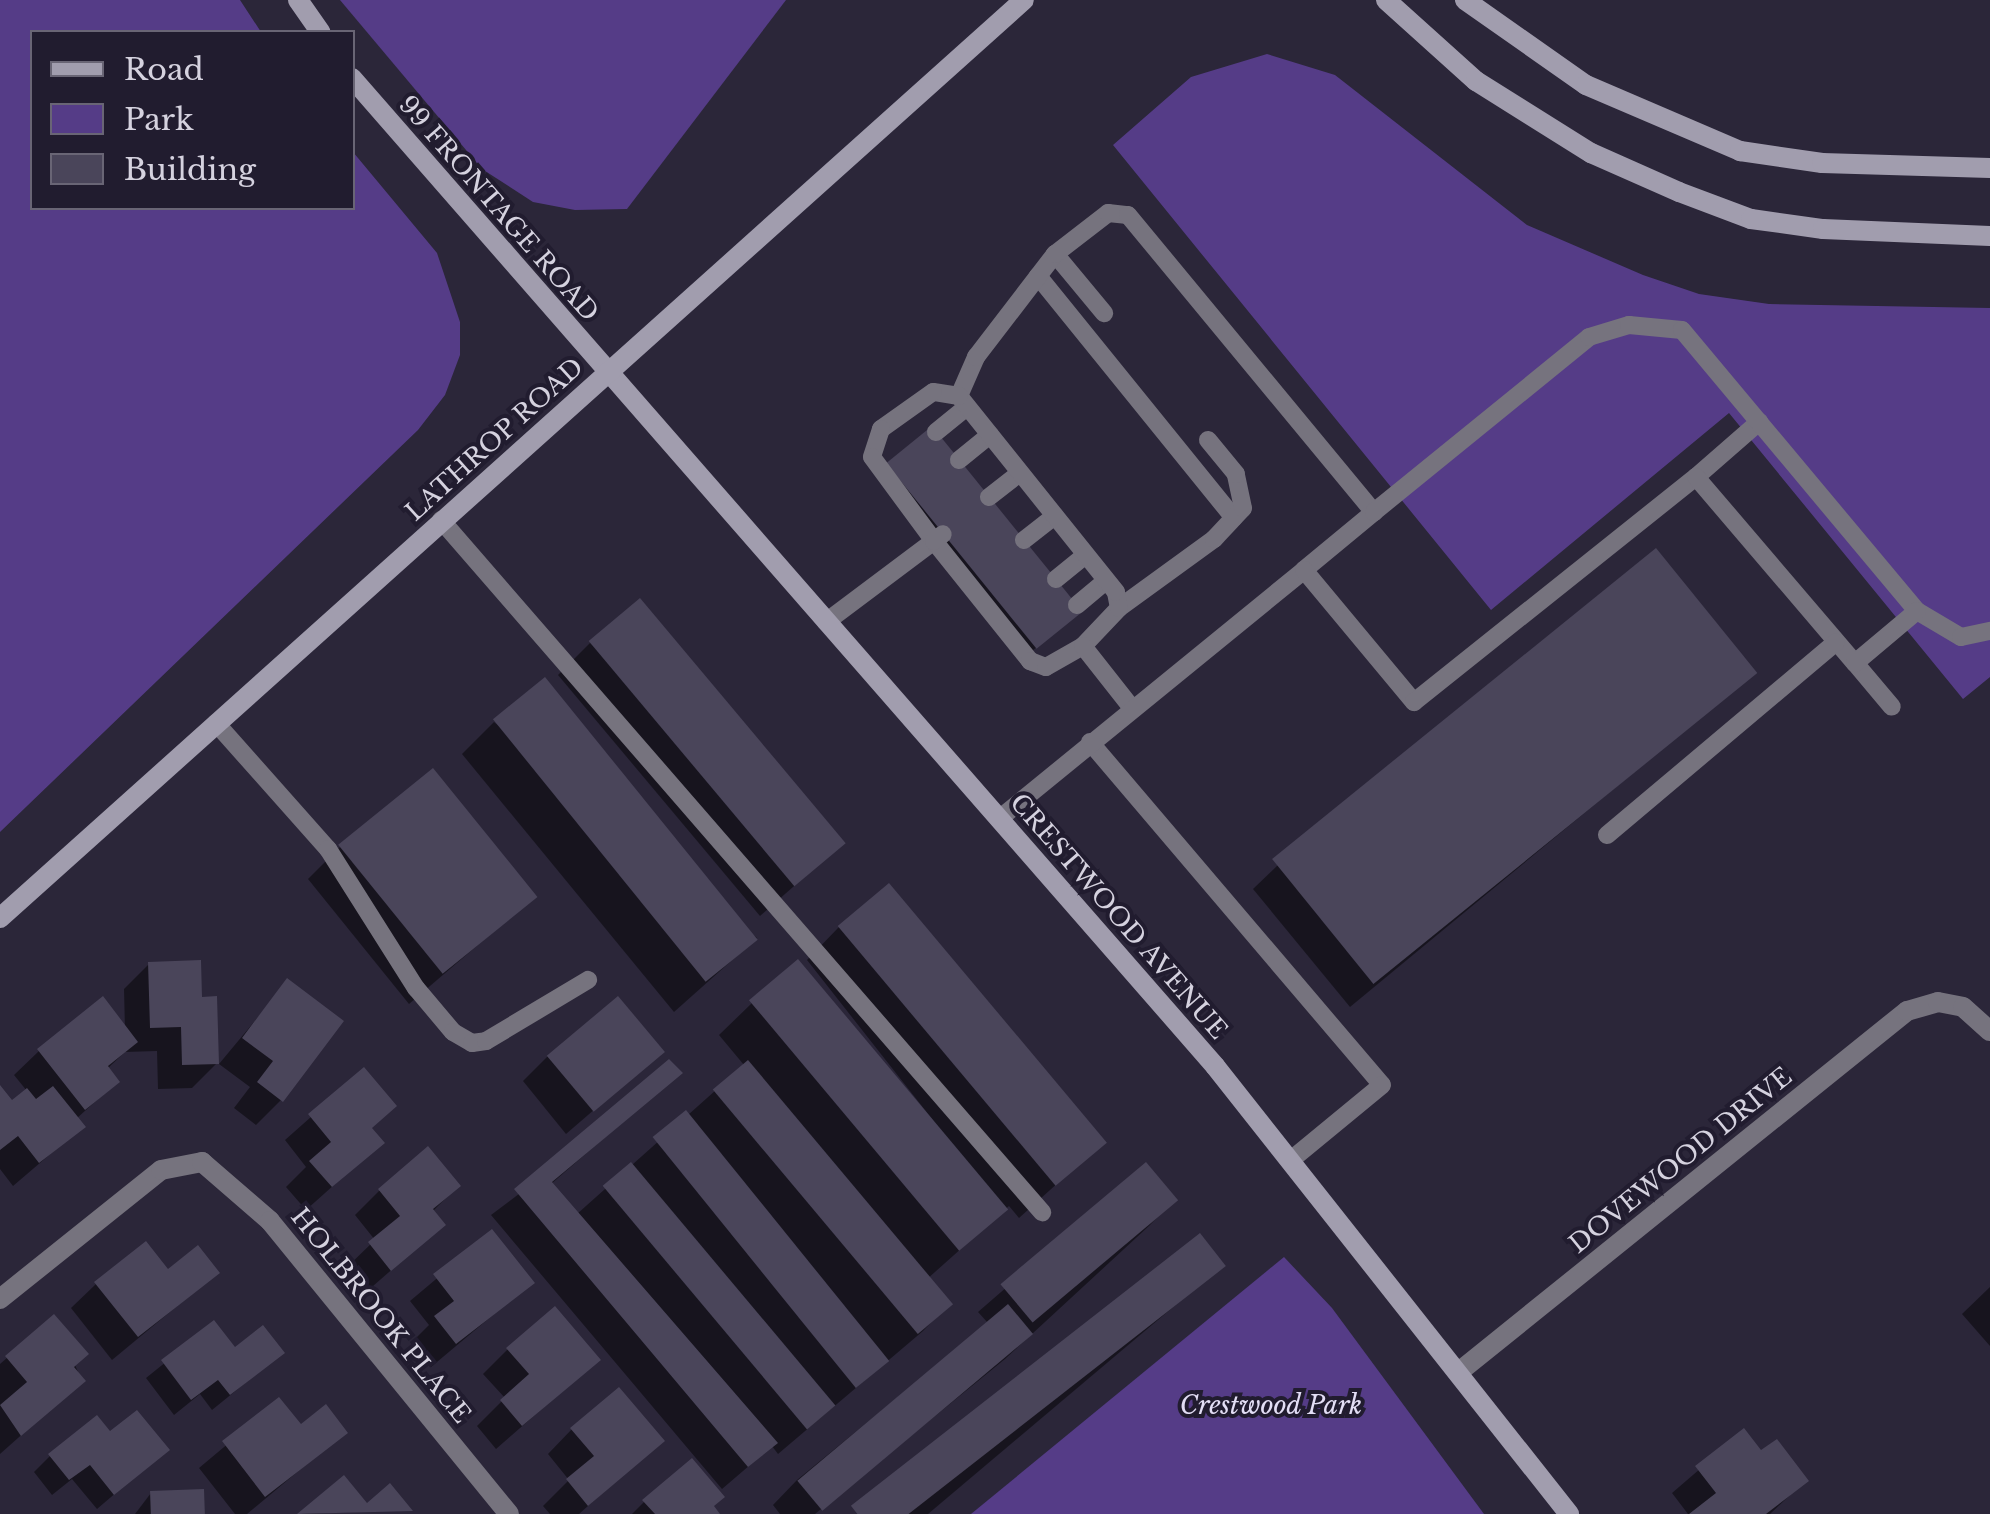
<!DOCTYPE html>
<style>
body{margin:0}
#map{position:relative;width:1990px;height:1514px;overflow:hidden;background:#2b2639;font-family:"Libre Baskerville",serif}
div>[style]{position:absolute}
.green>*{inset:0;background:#553c87}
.shadow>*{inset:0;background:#0007}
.building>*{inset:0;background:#4a455a;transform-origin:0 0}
.lane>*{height:18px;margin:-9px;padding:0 9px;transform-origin:9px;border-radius:9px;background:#76737e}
.street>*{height:20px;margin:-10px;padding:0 10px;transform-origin:10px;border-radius:10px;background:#76737e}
.secondary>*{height:20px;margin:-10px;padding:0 10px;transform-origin:10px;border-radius:10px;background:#a19dae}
span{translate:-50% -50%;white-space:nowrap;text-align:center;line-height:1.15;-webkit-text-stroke:8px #211c2f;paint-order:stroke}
.street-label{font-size:25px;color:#d5d2df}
.park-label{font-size:25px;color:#e3def5;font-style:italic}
.legend{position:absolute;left:30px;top:30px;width:325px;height:180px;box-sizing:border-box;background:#211c2f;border:2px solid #696575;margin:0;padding:12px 18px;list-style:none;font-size:30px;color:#d5d2df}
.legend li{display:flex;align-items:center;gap:20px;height:50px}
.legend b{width:50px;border:2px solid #696575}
</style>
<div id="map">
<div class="green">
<div style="clip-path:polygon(0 0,240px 0,261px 32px,32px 32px,32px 208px,352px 208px,353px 152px,437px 253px,460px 322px,460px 355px,445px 395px,418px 430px,0 832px)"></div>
<div style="clip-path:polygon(340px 0,786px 0,627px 209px,575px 210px,533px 202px,482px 169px)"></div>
<div style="clip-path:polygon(1267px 54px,1335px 75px,1527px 225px,1643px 275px,1699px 294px,1769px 304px,1990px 308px,1990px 677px,1963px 699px,1729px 413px,1491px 610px,1113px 145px,1191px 77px)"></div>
<div style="clip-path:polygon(1284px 1257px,1332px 1308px,1484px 1514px,971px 1514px)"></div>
</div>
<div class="shadow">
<div style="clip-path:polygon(888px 465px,1072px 619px,1027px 655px)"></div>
<div style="clip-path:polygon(590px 643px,843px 843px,760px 916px,558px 675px)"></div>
<div style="clip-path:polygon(1755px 672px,1350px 1007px,1253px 889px,1278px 865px)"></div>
<div style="clip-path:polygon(494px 722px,757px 938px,674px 1012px,462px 754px)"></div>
<div style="clip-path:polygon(340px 847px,534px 897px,409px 1004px,308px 879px)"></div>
<div style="clip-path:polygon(839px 927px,1101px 1144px,1019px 1218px,1009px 1206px,926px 1280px,947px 1306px,923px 1331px,778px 1454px,772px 1446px,722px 1489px,491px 1215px,679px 1073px,551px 1184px,577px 1214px,744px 1065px,719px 1035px,752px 1003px,947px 1138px,807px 960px)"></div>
<div style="clip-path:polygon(149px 964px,200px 1000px,217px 1063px,192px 1088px,158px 1089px,157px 1051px,125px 1052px,107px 1069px,117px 1082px,76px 1119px,82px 1127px,13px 1186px,0 1169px,0 1089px,11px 1103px,27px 1091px,14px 1075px,39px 1051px,125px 1030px,124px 989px)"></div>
<div style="clip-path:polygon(287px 982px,281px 1100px,256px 1125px,234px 1108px,250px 1087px,219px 1064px)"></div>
<div style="clip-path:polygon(661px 1052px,566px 1134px,523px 1081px,548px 1056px)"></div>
<div style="clip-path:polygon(364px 1070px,370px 1130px,381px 1143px,306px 1210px,286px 1187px,306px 1167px,285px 1140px)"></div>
<div style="clip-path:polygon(1146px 1166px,1174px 1200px,1150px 1225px,1005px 1359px,815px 1514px,780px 1514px,773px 1505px,797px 1480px,988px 1323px,978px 1312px)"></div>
<div style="clip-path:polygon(458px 1186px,432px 1212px,443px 1225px,365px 1293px,345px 1269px,375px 1240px,355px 1215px,379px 1191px)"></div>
<div style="clip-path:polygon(492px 1232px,531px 1283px,431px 1367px,411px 1343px,429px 1325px,410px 1301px)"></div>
<div style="clip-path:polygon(1223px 1265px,928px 1514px,862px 1514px)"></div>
<div style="clip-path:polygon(168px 1272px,217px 1273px,112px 1360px,71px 1308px,96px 1284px)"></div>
<div style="clip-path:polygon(1990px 1287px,1990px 1346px,1962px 1314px)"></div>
<div style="clip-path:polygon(54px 1317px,82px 1381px,0 1454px,0 1364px)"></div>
<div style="clip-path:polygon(213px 1324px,234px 1351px,282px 1353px,212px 1410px,200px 1394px,174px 1415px,146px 1378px)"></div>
<div style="clip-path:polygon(508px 1349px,598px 1360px,496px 1449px,477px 1426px,505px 1398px,483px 1374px)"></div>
<div style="clip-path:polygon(279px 1401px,300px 1427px,345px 1432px,247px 1514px,235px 1514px,199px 1468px)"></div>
<div style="clip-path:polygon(572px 1429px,661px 1441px,579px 1514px,550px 1514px,543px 1506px,569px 1480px,548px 1454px)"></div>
<div style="clip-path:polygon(1743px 1432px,1761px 1454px,1806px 1480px,1770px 1514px,1688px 1514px,1672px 1493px)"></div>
<div style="clip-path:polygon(110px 1435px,166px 1450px,97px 1509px,72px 1479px,52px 1495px,34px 1472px,50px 1456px)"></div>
<div style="clip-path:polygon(344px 1478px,367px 1506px,410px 1510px,301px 1514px)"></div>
<div style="clip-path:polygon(151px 1493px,202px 1514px,135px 1514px)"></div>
<div style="clip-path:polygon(644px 1502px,711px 1507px,717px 1514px,632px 1514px)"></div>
</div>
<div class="building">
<div style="left:932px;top:426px;width:239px;height:59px;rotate:51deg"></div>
<div style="left:1656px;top:548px;width:161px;height:494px;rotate:51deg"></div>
<div style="left:640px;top:598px;width:320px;height:67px;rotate:50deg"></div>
<div style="left:545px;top:677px;width:338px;height:67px;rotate:51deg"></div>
<div style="left:433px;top:768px;width:166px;height:122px;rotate:51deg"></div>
<div style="left:889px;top:883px;width:339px;height:67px;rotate:50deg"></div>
<div style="left:798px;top:959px;width:327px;height:64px;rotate:50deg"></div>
<div style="clip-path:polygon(201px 960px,202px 997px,217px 996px,219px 1064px,182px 1065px,181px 1027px,150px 1028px,148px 962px)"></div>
<div style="clip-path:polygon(287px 978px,344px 1021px,283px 1102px,257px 1082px,273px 1061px,242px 1038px)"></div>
<div style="clip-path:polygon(103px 996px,138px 1042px,108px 1066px,120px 1082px,85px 1110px,37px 1049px)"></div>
<div style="left:618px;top:996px;width:73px;height:93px;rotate:50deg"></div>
<div style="clip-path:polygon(669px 1059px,683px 1073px,552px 1182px,778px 1443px,748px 1467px,514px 1189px)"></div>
<div style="left:748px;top:1060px;width:319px;height:46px;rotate:50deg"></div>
<div style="clip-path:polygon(364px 1067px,397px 1106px,372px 1128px,385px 1143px,332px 1187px,309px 1161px,331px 1142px,308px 1114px)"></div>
<div style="clip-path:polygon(0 1085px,12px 1100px,27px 1088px,36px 1099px,53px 1086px,86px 1127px,39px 1163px,18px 1136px,0 1150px)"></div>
<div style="left:686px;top:1110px;width:323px;height:43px;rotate:51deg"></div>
<div style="clip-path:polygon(428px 1146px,461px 1186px,433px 1209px,446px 1225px,391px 1271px,368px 1242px,400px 1216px,378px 1189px)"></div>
<div style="left:631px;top:1162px;width:318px;height:37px;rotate:50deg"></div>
<div style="left:1146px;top:1162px;width:50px;height:190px;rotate:50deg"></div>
<div style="clip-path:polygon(492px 1229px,535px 1283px,456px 1344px,434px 1316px,454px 1301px,433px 1274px)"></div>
<div style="left:1200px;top:1233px;width:42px;height:443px;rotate:52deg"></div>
<div style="clip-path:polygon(146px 1241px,168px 1269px,198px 1245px,220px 1273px,138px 1337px,94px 1282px)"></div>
<div style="left:1008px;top:1304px;width:39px;height:275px;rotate:50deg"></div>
<div style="clip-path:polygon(555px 1306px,601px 1360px,522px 1426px,500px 1400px,529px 1374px,506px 1348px)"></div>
<div style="clip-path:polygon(54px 1314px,89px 1354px,74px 1367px,86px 1381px,21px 1436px,0 1405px,27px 1382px,5px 1356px)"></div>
<div style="clip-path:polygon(214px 1320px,235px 1347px,263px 1325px,285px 1353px,230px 1395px,218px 1380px,191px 1400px,161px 1360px)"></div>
<div style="clip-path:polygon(619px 1387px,665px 1441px,588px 1506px,566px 1479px,594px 1456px,570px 1428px)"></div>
<div style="clip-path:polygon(279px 1397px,301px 1424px,326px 1404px,348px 1433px,265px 1497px,222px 1441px)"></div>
<div style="clip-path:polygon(137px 1410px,170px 1450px,114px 1495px,90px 1465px,69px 1480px,48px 1454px,97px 1415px,110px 1431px)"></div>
<div style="clip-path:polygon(1744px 1428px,1761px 1450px,1777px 1439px,1809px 1481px,1766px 1514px,1689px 1514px,1716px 1493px,1695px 1466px)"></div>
<div style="clip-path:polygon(692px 1458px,725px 1497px,714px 1506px,720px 1514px,655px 1514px,642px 1500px)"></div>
<div style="clip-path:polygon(344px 1475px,367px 1503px,390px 1483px,413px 1511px,297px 1514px)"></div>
<div style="left:204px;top:1489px;width:25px;height:54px;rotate:88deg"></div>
</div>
<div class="lane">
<div style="left:1055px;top:254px;width:77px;rotate:50.3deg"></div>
<div style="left:1038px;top:276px;width:311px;rotate:51deg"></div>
<div style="left:959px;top:396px;width:43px;rotate:-66.4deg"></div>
<div style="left:976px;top:357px;width:130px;rotate:-52.5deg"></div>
<div style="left:1055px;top:254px;width:67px;rotate:-37.7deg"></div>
<div style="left:1108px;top:213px;width:20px;rotate:6deg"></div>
<div style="left:1128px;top:215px;width:386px;rotate:50.4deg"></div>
<div style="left:1374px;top:512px;width:91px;rotate:140.4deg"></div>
<div style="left:936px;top:432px;width:40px;rotate:-39deg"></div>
<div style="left:959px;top:460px;width:40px;rotate:-39deg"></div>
<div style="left:1696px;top:477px;width:84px;rotate:-41.1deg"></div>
<div style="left:989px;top:497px;width:39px;rotate:-38deg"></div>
<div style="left:1374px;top:512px;width:277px;rotate:-39.1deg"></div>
<div style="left:1589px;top:337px;width:42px;rotate:-16.7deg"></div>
<div style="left:1629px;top:325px;width:53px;rotate:5.4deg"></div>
<div style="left:1682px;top:330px;width:366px;rotate:50.1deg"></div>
<div style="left:1917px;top:611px;width:51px;rotate:30.6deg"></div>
<div style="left:1961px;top:637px;width:30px;rotate:-12deg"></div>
<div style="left:441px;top:520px;width:917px;rotate:49.03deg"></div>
<div style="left:1024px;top:540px;width:39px;rotate:-38deg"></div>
<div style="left:1056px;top:579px;width:38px;rotate:-39deg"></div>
<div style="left:1077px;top:605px;width:38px;rotate:-40deg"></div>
<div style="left:1119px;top:608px;width:117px;rotate:-36deg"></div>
<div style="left:1214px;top:539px;width:42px;rotate:-46.9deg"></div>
<div style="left:1243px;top:508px;width:35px;rotate:-102deg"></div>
<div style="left:1236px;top:474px;width:44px;rotate:-129.5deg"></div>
<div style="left:826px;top:622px;width:135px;rotate:-36.9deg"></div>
<div style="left:934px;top:541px;width:154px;rotate:51.3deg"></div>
<div style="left:1030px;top:661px;width:17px;rotate:21deg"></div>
<div style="left:1046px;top:667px;width:43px;rotate:-29.6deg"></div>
<div style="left:1083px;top:646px;width:52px;rotate:-46.5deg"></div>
<div style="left:1119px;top:608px;width:16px;rotate:-101deg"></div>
<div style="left:1116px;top:592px;width:251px;rotate:-128.7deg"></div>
<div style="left:959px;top:396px;width:26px;rotate:-171deg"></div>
<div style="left:933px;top:392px;width:64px;rotate:144.6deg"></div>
<div style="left:881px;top:429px;width:29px;rotate:108deg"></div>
<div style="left:872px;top:457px;width:104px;rotate:53.6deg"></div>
<div style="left:934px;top:541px;width:11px;rotate:-38deg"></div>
<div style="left:1083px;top:646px;width:78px;rotate:51.8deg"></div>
<div style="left:1855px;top:663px;width:57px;rotate:49.9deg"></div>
<div style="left:216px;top:723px;width:169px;rotate:48.4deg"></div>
<div style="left:328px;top:849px;width:165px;rotate:57.7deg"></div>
<div style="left:416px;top:988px;width:57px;rotate:49.9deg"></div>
<div style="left:453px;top:1032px;width:22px;rotate:30deg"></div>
<div style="left:472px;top:1043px;width:14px;rotate:-8deg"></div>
<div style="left:486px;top:1041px;width:119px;rotate:-30.9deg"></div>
<div style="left:1090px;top:742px;width:450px;rotate:49.6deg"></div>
<div style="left:1382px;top:1085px;width:118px;rotate:140.5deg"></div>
<div style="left:999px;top:819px;width:394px;rotate:-39.2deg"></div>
<div style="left:1304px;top:570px;width:172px;rotate:50.2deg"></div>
<div style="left:1414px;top:702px;width:361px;rotate:-38.6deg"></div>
<div style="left:1696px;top:477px;width:245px;rotate:49.5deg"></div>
<div style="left:1855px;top:663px;width:81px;rotate:-40deg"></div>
<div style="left:1607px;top:835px;width:299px;rotate:-40.1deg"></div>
</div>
<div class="street">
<div style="left:0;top:1299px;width:206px;rotate:-38.7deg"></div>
<div style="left:161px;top:1170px;width:42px;rotate:-11deg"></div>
<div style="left:202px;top:1162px;width:90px;rotate:40.9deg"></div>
<div style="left:270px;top:1221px;width:378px;rotate:50.8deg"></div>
<div style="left:1460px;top:1371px;width:574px;rotate:-38.85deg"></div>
<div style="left:1907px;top:1011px;width:32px;rotate:-16deg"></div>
<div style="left:1938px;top:1002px;width:25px;rotate:11deg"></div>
<div style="left:1963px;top:1007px;width:36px;rotate:42deg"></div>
</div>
<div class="secondary">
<div style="left:298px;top:0;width:39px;rotate:55deg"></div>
<div style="left:1386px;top:0;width:121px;rotate:42deg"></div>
<div style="left:1476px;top:81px;width:136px;rotate:32.1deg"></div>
<div style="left:1591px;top:153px;width:96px;rotate:23.9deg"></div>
<div style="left:1679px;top:192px;width:77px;rotate:20.6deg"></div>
<div style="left:1751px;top:219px;width:73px;rotate:7.9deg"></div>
<div style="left:1823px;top:229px;width:167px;rotate:2.4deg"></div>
<div style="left:1465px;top:0;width:148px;rotate:35.1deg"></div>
<div style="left:1586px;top:85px;width:168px;rotate:23.2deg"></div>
<div style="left:1740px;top:151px;width:83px;rotate:8.3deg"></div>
<div style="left:1822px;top:163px;width:168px;rotate:1.7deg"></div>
<div style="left:352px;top:78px;width:1312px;rotate:48.86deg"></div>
<div style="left:1215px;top:1066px;width:571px;rotate:51.68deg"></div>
<div style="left:0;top:918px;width:1375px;rotate:-41.88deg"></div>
</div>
<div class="street-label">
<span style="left:498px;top:209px;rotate:49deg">99 FRONTAGE ROAD</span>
<span style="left:495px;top:440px;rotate:-42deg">LATHROP ROAD</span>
<span style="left:1118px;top:917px;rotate:49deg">CRESTWOOD AVENUE</span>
<span style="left:1681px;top:1161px;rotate:-39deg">DOVEWOOD DRIVE</span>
<span style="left:380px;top:1316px;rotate:51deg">HOLBROOK PLACE</span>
</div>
<div class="park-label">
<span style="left:1271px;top:1406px">Crestwood Park</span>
</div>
<ul class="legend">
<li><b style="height:12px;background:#a19dae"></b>Road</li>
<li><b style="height:28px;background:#553c87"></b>Park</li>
<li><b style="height:28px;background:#4a455a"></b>Building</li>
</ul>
</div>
